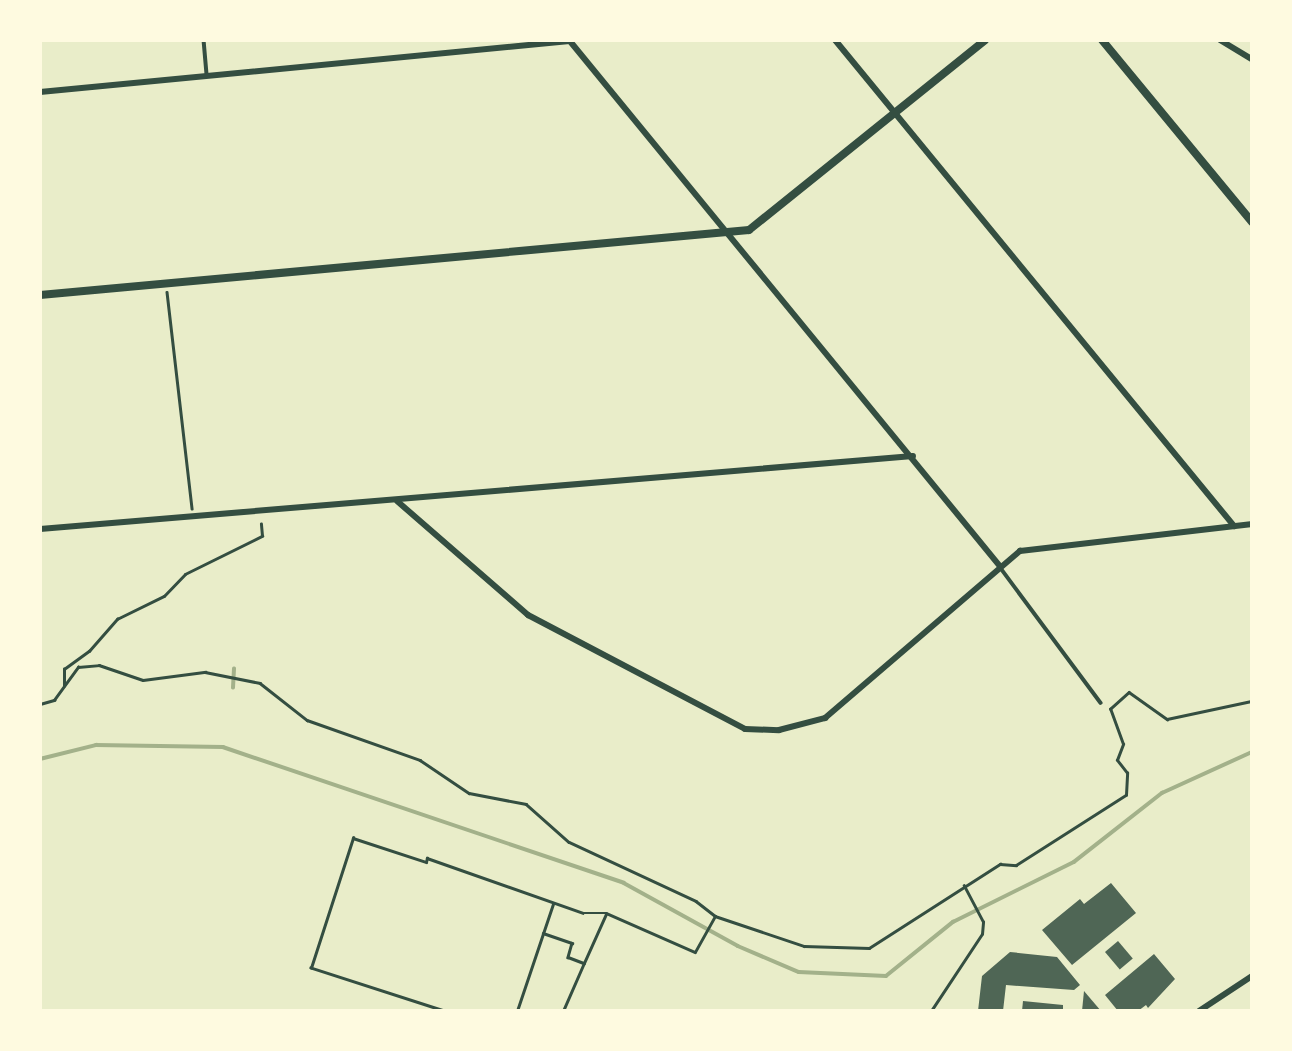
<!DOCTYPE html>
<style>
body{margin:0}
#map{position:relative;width:1292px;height:1051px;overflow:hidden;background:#e9edc9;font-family:Inter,sans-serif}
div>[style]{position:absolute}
.stream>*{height:3.5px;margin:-1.75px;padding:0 1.75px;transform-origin:1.75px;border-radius:1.75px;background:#a3b18a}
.building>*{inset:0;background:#4f6655;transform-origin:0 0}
.path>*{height:2.5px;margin:-1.25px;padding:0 1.25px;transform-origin:1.25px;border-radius:1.25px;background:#344e41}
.service>*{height:3.5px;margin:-1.75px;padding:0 1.75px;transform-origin:1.75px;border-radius:1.75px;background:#344e41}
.minor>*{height:6px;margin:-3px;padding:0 3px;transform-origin:3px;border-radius:3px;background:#344e41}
.tertiary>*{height:8px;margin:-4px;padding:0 4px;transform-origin:4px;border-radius:4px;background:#344e41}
span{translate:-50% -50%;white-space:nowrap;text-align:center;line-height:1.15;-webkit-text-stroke:7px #fefae0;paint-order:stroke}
.frame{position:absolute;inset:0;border:42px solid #fefae0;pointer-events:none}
</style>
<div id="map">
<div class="stream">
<div style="left:233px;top:688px;width:19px;rotate:-87deg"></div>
<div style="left:40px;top:759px;width:58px;rotate:-14deg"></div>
<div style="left:96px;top:745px;width:127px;rotate:0.9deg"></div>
<div style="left:223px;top:747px;width:423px;rotate:18.7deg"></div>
<div style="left:624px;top:883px;width:130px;rotate:28.9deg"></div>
<div style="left:738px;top:946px;width:66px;rotate:23.1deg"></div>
<div style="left:799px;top:972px;width:87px;rotate:2.6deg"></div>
<div style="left:886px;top:976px;width:86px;rotate:-38.9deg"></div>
<div style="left:953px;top:922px;width:135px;rotate:-26.4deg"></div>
<div style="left:1074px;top:862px;width:112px;rotate:-38.1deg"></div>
<div style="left:1162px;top:793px;width:99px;rotate:-24.5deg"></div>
</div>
<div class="building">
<div style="clip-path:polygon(1111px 883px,1136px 913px,1072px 965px,1042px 930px,1080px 899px,1084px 904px)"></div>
<div style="left:1118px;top:941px;width:23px;height:17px;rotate:50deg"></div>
<div style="clip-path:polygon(1010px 952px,1057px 957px,1080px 985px,1074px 990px,1006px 985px,1003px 1011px,978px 1011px,982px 976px)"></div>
<div style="clip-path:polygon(1154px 954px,1175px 979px,1148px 1008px,1146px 1005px,1138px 1011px,1118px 1011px,1105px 995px)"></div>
<div style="clip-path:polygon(1084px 991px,1101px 1011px,1082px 1011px)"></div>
<div style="clip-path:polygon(1023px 1001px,1063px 1005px,1063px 1011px,1022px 1011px)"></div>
</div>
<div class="path">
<div style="left:167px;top:292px;width:218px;rotate:83.4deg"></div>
<div style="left:64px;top:686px;width:17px;rotate:-90deg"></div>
<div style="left:64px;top:669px;width:31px;rotate:-36deg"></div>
<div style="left:89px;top:651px;width:43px;rotate:-48.8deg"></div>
<div style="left:117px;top:619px;width:52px;rotate:-26.1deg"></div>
<div style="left:164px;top:596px;width:30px;rotate:-46deg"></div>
<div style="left:185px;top:574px;width:86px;rotate:-26.3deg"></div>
<div style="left:262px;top:536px;width:12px;rotate:-95deg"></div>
<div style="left:40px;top:704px;width:15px;rotate:-16deg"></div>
<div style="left:54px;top:700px;width:41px;rotate:-54deg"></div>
<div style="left:78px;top:667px;width:21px;rotate:-5deg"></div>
<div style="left:99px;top:665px;width:46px;rotate:18.8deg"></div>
<div style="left:143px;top:680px;width:63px;rotate:-7.4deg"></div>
<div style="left:205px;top:672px;width:56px;rotate:11.3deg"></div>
<div style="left:260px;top:683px;width:60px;rotate:38.2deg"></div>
<div style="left:307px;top:720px;width:120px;rotate:19.5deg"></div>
<div style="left:420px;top:760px;width:59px;rotate:34deg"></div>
<div style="left:469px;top:793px;width:58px;rotate:10.9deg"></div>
<div style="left:526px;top:804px;width:57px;rotate:41.5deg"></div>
<div style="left:569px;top:842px;width:140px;rotate:24.9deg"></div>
<div style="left:696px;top:901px;width:24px;rotate:38deg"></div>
<div style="left:715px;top:916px;width:94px;rotate:18.6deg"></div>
<div style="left:804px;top:946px;width:65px;rotate:1.8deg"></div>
<div style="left:869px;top:948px;width:156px;rotate:-32.7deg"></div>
<div style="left:1000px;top:864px;width:16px;rotate:4deg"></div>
<div style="left:1016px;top:865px;width:130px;rotate:-32.5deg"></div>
<div style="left:1126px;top:795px;width:22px;rotate:-87deg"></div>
<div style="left:1127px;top:773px;width:16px;rotate:-128deg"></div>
<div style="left:1117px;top:760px;width:17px;rotate:-69deg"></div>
<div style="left:1123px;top:744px;width:37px;rotate:-110deg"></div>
<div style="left:1110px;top:709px;width:25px;rotate:-42deg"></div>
<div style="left:1129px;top:692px;width:47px;rotate:35.4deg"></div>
<div style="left:1167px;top:719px;width:87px;rotate:-12deg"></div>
<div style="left:543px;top:933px;width:31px;rotate:19deg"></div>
<div style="left:572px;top:943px;width:15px;rotate:106deg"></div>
<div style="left:568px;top:957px;width:17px;rotate:21deg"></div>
<div style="left:584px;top:963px;width:54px;rotate:-65.8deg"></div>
<div style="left:444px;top:1011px;width:140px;rotate:-162.1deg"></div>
<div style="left:311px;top:968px;width:137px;rotate:-72.1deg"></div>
<div style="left:353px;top:838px;width:77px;rotate:18.2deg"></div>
<div style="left:426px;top:862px;width:4px;rotate:-76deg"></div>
<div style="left:427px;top:858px;width:165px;rotate:19.4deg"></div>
<div style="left:583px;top:913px;width:23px"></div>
<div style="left:606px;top:913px;width:97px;rotate:23.7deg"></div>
<div style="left:695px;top:952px;width:41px;rotate:-60.9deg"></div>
<div style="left:517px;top:1011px;width:113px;rotate:-71.4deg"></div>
<div style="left:563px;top:1011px;width:52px;rotate:-66.4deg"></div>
<div style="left:931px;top:1011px;width:92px;rotate:-56.5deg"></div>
<div style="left:982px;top:934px;width:12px;rotate:-85deg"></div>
<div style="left:983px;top:922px;width:41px;rotate:-117.8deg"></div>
</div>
<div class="service">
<div style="left:204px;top:40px;width:36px;rotate:85deg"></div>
<div style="left:1000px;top:567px;width:169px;rotate:53.4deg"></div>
</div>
<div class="minor">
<div style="left:569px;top:40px;width:679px;rotate:50.68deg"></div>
<div style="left:835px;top:40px;width:629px;rotate:50.61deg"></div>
<div style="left:1220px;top:40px;width:37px;rotate:31deg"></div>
<div style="left:40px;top:92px;width:532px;rotate:-5.5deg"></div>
<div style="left:397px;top:501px;width:174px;rotate:41deg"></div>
<div style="left:528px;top:615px;width:245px;rotate:27.7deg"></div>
<div style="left:745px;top:729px;width:34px;rotate:2deg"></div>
<div style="left:779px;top:730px;width:48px;rotate:-14.6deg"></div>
<div style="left:825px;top:718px;width:257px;rotate:-40.6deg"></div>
<div style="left:1020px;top:551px;width:234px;rotate:-6.6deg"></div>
<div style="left:40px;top:529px;width:876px;rotate:-4.78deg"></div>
<div style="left:1199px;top:1011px;width:64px;rotate:-33.4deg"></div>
</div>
<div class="tertiary">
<div style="left:1102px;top:40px;width:236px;rotate:50.5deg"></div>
<div style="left:40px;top:295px;width:712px;rotate:-5.24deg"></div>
<div style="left:749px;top:230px;width:303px;rotate:-38.8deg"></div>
</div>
<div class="frame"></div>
</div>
